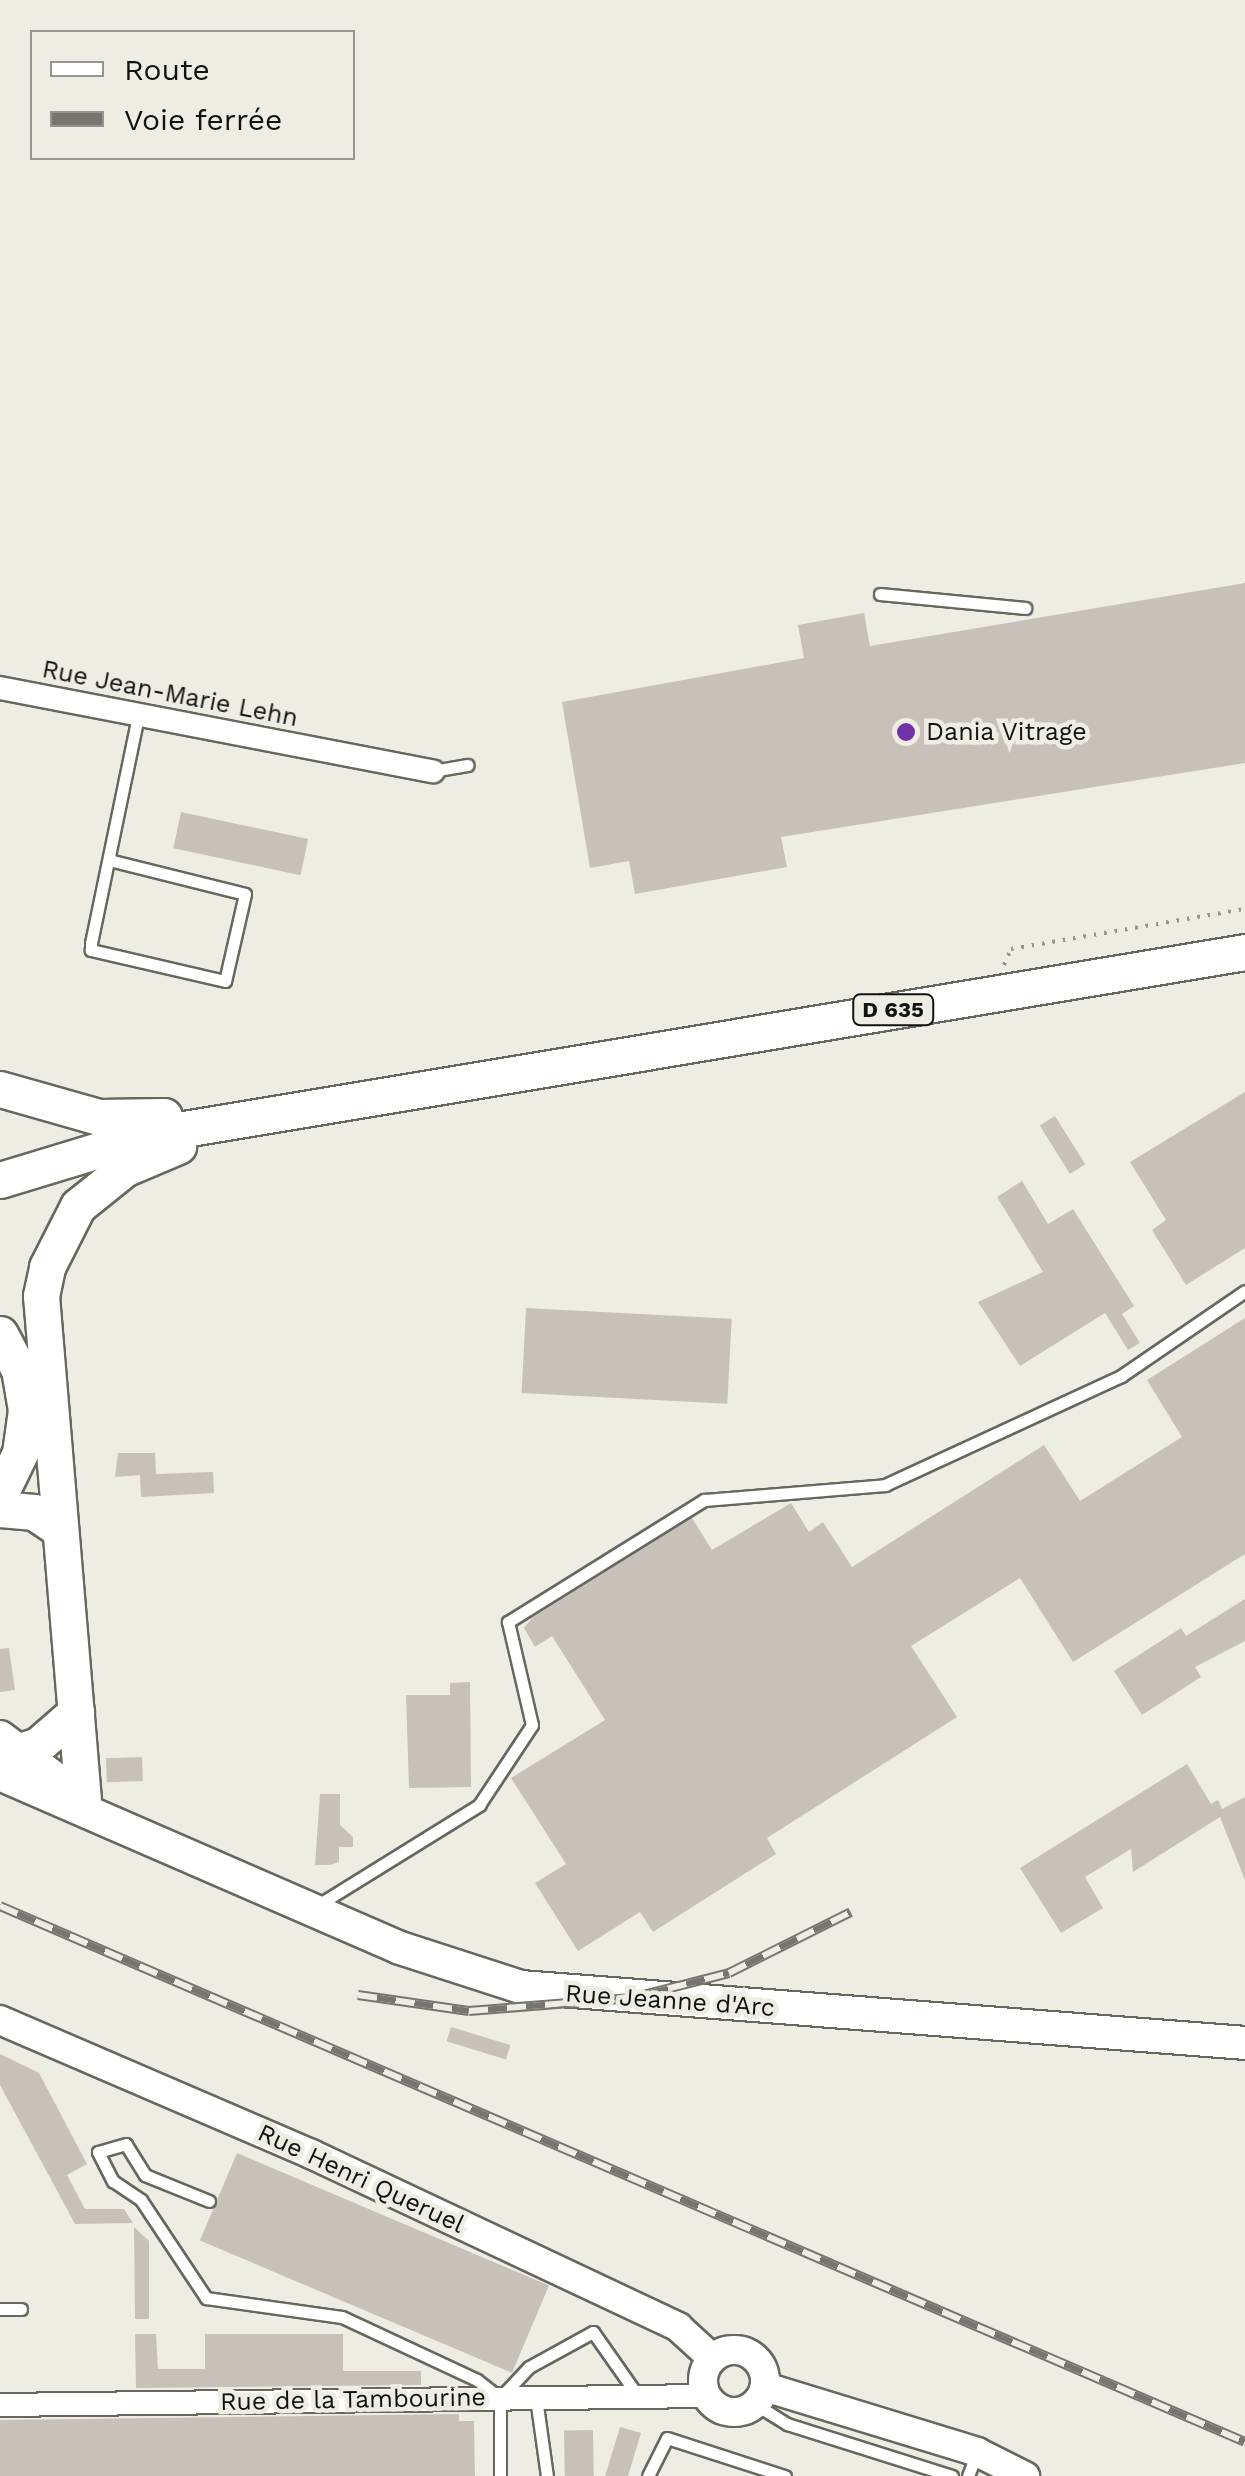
<!DOCTYPE html>
<meta charset="utf-8">
<style>
body{margin:0}
#map{position:relative;width:1245px;height:2476px;overflow:hidden;background:#eeede4;font-family:"Work Sans",sans-serif}
div>[style]{position:absolute}
.building>*{inset:0;background:#c8c1ba;transform-origin:0 0}
.path>*{height:4px;margin-top:-2px;transform-origin:0;background:repeating-linear-gradient(90deg,#96968f 0 2.5px,transparent 0 10.5px)}
.roads{filter:drop-shadow(2px 0 #67675e) drop-shadow(-2px 0 #67675e) drop-shadow(0 2px #67675e) drop-shadow(0 -2px #67675e)}
.service>*{height:11px;margin:-5.5px;padding:0 5.5px;transform-origin:5.5px;border-radius:5.5px;background:#fff}
.minor>*{height:22px;margin:-11px;padding:0 11px;transform-origin:11px;border-radius:11px;background:#fff}
.tertiary>*{height:28px;margin:-14px;padding:0 14px;transform-origin:14px;border-radius:14px;background:#fff}
.tertiary>.ring{margin:-14px;padding:0;box-sizing:content-box;background:none;border:28px solid #fff;border-radius:50%}
.secondary>*{height:32px;margin:-16px;padding:0 16px;transform-origin:16px;border-radius:16px;background:#fff}
.primary>*{height:35px;margin:-17.5px;padding:0 17.5px;transform-origin:17.5px;border-radius:17.5px;background:#fff}
.rail>*{height:10px;margin-top:-5px;transform-origin:0;background:repeating-linear-gradient(90deg,#eeede4 0 19px,#767570 0 38px);box-sizing:border-box;border-block:2px solid #767570}
.dots>*{width:28px;height:28px;translate:-50% -50%;box-sizing:border-box;border:5px solid #eeede4;border-radius:50%}
span{translate:-50% -50%;white-space:nowrap;text-align:center;line-height:1.15;-webkit-text-stroke:9px #eeede4;paint-order:stroke}
.shield-label span{padding:2px 8px;background:#eeede4;border:2px solid;border-radius:8px;-webkit-text-stroke-width:0}
.shield-label{font-size:22px;color:#12120f;font-weight:700}
.street-label{font-size:25px;color:#12120f}
.poi-label{font-size:25px;color:#12120f}
.left{translate:0 -50%;text-align:left}
.legend{position:absolute;left:30px;top:30px;width:325px;height:130px;box-sizing:border-box;background:#eeede4;border:2px solid #96958f;margin:0;padding:12px 18px;list-style:none;font-size:30px;color:#12120f}
.legend li{display:flex;align-items:center;gap:20px;height:50px}
.legend b{width:50px;border:2px solid #96958f}
</style>
<div id="map">
<div class="building">
<div style="clip-path:polygon(1245px 583px,1245px 763px,781px 837px,787px 867px,635px 894px,629px 861px,590px 868px,562px 702px,804px 658px,798px 625px,864px 613px,870px 646px)"></div>
<div style="left:181px;top:812px;width:130px;height:37px;rotate:12deg"></div>
<div style="clip-path:polygon(1245px 1092px,1245px 1248px,1186px 1285px,1152px 1230px,1166px 1220px,1130px 1162px)"></div>
<div style="left:1055px;top:1116px;width:57px;height:18px;rotate:58deg"></div>
<div style="clip-path:polygon(1022px 1181px,1048px 1224px,1073px 1209px,1134px 1306px,1122px 1314px,1140px 1343px,1128px 1350px,1105px 1313px,1020px 1366px,978px 1302px,1043px 1272px,997px 1197px)"></div>
<div style="left:526px;top:1308px;width:206px;height:85px;rotate:3deg"></div>
<div style="clip-path:polygon(1245px 1318px,1245px 1554px,1073px 1662px,1020px 1578px,911px 1646px,957px 1717px,767px 1838px,776px 1854px,653px 1932px,640px 1912px,578px 1951px,535px 1883px,566px 1864px,511px 1778px,605px 1720px,552px 1636px,535px 1647px,524px 1628px,532px 1618px,692px 1518px,712px 1550px,791px 1503px,809px 1532px,823px 1522px,852px 1567px,1044px 1445px,1080px 1501px,1182px 1437px,1147px 1380px)"></div>
<div style="clip-path:polygon(118px 1453px,155px 1453px,156px 1474px,213px 1472px,214px 1493px,141px 1497px,140px 1475px,115px 1477px)"></div>
<div style="clip-path:polygon(1245px 1599px,1245px 1641px,1195px 1667px,1201px 1677px,1142px 1715px,1114px 1671px,1181px 1628px,1186px 1636px)"></div>
<div style="clip-path:polygon(9px 1648px,15px 1690px,0 1692px,0 1649px)"></div>
<div style="clip-path:polygon(470px 1682px,471px 1787px,409px 1788px,406px 1695px,450px 1695px,450px 1683px)"></div>
<div style="left:142px;top:1757px;width:24px;height:36px;rotate:88deg"></div>
<div style="clip-path:polygon(1187px 1764px,1211px 1804px,1218px 1800px,1222px 1809px,1245px 1797px,1245px 1880px,1220px 1817px,1133px 1872px,1131px 1849px,1085px 1877px,1103px 1908px,1061px 1933px,1020px 1868px)"></div>
<div style="clip-path:polygon(320px 1794px,340px 1794px,340px 1825px,353px 1837px,353px 1847px,339px 1847px,339px 1862px,330px 1865px,315px 1865px)"></div>
<div style="left:451px;top:2027px;width:62px;height:15px;rotate:17deg"></div>
<div style="clip-path:polygon(0 2054px,39px 2073px,87px 2164px,67px 2175px,85px 2209px,124px 2209px,133px 2223px,75px 2224px,0 2085px)"></div>
<div style="left:237px;top:2153px;width:339px;height:95px;rotate:23deg"></div>
<div style="clip-path:polygon(134px 2227px,149px 2241px,149px 2319px,135px 2319px)"></div>
<div style="clip-path:polygon(135px 2334px,156px 2334px,158px 2369px,205px 2369px,205px 2334px,343px 2334px,343px 2371px,421px 2371px,421px 2385px,136px 2388px)"></div>
<div style="clip-path:polygon(459px 2414px,459px 2421px,474px 2421px,475px 2476px,0 2476px,0 2420px)"></div>
<div style="clip-path:polygon(620px 2427px,641px 2433px,628px 2476px,605px 2476px)"></div>
<div style="left:593px;top:2430px;width:46px;height:29px;rotate:89deg"></div>
</div>
<div class="path">
<div style="left:1004px;top:965px;width:17px;rotate:-66deg"></div>
<div style="left:1011px;top:949px;width:237px;rotate:-9.7deg"></div>
</div>
<div class="roads">
<div class="service">
<div style="left:880px;top:594px;width:146px;rotate:5.5deg"></div>
<div style="left:433px;top:771px;width:35px;rotate:-10deg"></div>
<div style="left:109px;top:860px;width:140px;rotate:14deg"></div>
<div style="left:245px;top:894px;width:89px;rotate:102.9deg"></div>
<div style="left:225px;top:981px;width:138px;rotate:-167deg"></div>
<div style="left:91px;top:950px;width:7px;rotate:-90deg"></div>
<div style="left:91px;top:943px;width:232px;rotate:-78.3deg"></div>
<div style="left:318px;top:1905px;width:190px;rotate:-31.8deg"></div>
<div style="left:479px;top:1805px;width:96px;rotate:-56.5deg"></div>
<div style="left:532px;top:1725px;width:106px;rotate:-103.1deg"></div>
<div style="left:508px;top:1622px;width:231px;rotate:-31.9deg"></div>
<div style="left:704px;top:1500px;width:182px;rotate:-4.7deg"></div>
<div style="left:885px;top:1485px;width:260px;rotate:-24.8deg"></div>
<div style="left:1121px;top:1376px;width:150px;rotate:-34.4deg"></div>
<div style="left:209px;top:2201px;width:69px;rotate:-157.9deg"></div>
<div style="left:145px;top:2175px;width:36px;rotate:-122deg"></div>
<div style="left:126px;top:2144px;width:29px;rotate:164deg"></div>
<div style="left:98px;top:2152px;width:33px;rotate:63deg"></div>
<div style="left:113px;top:2181px;width:34px;rotate:34deg"></div>
<div style="left:141px;top:2200px;width:118px;rotate:56.4deg"></div>
<div style="left:206px;top:2298px;width:137px;rotate:8deg"></div>
<div style="left:342px;top:2317px;width:149px;rotate:25deg"></div>
<div style="left:477px;top:2380px;width:29px;rotate:38deg"></div>
<div style="left:500px;top:2398px;width:42px;rotate:-46.9deg"></div>
<div style="left:529px;top:2367px;width:73px;rotate:-28.7deg"></div>
<div style="left:593px;top:2332px;width:78px;rotate:54.9deg"></div>
<div style="left:0;top:2309px;width:21px"></div>
<div style="left:536px;top:2398px;width:79px;rotate:82deg"></div>
<div style="left:755px;top:2404px;width:38px;rotate:32deg"></div>
<div style="left:787px;top:2424px;width:173px;rotate:17.5deg"></div>
<div style="left:500px;top:2476px;width:78px;rotate:-90deg"></div>
<div style="left:648px;top:2476px;width:42px;rotate:-63.4deg"></div>
<div style="left:667px;top:2438px;width:124px;rotate:17.9deg"></div>
<div style="left:968px;top:2476px;width:26px;rotate:-69deg"></div>
</div>
<div class="minor">
<div style="left:0;top:688px;width:441px;rotate:10.9deg"></div>
<div style="left:0;top:2405px;width:705px;rotate:-0.73deg"></div>
</div>
<div class="tertiary">
<div style="left:0;top:2020px;width:339px;rotate:23.3deg"></div>
<div style="left:311px;top:2154px;width:406px;rotate:25.2deg"></div>
<div style="left:678px;top:2327px;width:46px;rotate:42.4deg"></div>
<div class="ring" style="left:703px;top:2350px;width:34px;height:34px"></div>
<div style="left:765px;top:2387px;width:222px;rotate:17deg"></div>
<div style="left:977px;top:2452px;width:54px;rotate:26.6deg"></div>
</div>
<div class="secondary">
<div style="left:0;top:1737px;width:91px;rotate:37deg"></div>
<div style="left:0;top:1774px;width:436px;rotate:23.5deg"></div>
<div style="left:400px;top:1948px;width:127px;rotate:17.9deg"></div>
<div style="left:521px;top:1987px;width:726px;rotate:4.42deg"></div>
</div>
<div class="primary">
<div style="left:0;top:1089px;width:103px;rotate:15.8deg"></div>
<div style="left:99px;top:1117px;width:65px;rotate:-0.9deg"></div>
<div style="left:0;top:1180px;width:155px;rotate:-16.9deg"></div>
<div style="left:148px;top:1135px;width:1112px;rotate:-9.47deg"></div>
<div style="left:0;top:1334px;width:40px;rotate:62deg"></div>
<div style="left:19px;top:1369px;width:42px;rotate:80.3deg"></div>
<div style="left:26px;top:1410px;width:43px;rotate:97.9deg"></div>
<div style="left:20px;top:1453px;width:46px;rotate:116deg"></div>
<div style="left:0;top:1509px;width:34px;rotate:5deg"></div>
<div style="left:34px;top:1512px;width:30px;rotate:34deg"></div>
<div style="left:0;top:1757px;width:39px;rotate:-17deg"></div>
<div style="left:37px;top:1746px;width:52px;rotate:-41.1deg"></div>
<div style="left:83px;top:1800px;width:506px;rotate:-94.76deg"></div>
<div style="left:41px;top:1296px;width:30px;rotate:-78deg"></div>
<div style="left:47px;top:1267px;width:68px;rotate:-63.1deg"></div>
<div style="left:78px;top:1206px;width:59px;rotate:-38.8deg"></div>
<div style="left:124px;top:1169px;width:59px;rotate:-23.1deg"></div>
</div>
</div>
<div class="rail">
<div style="left:0;top:1906px;width:1355px;rotate:23.29deg"></div>
<div style="left:358px;top:1995px;width:112px;rotate:8.2deg"></div>
<div style="left:469px;top:2011px;width:163px;rotate:-4.6deg"></div>
<div style="left:631px;top:1998px;width:101px;rotate:-14.3deg"></div>
<div style="left:729px;top:1973px;width:136px;rotate:-26.6deg"></div>
</div>
<div class="dots">
<div style="left:906px;top:732px;background:#7033a9"></div>
</div>
<div class="shield-label">
<span style="left:893px;top:1010px">D 635</span>
</div>
<div class="street-label">
<span style="left:170px;top:694px;rotate:11deg">Rue Jean-Marie Lehn</span>
<span style="left:670px;top:2001px;rotate:4deg">Rue Jeanne d'Arc</span>
<span style="left:361px;top:2179px;rotate:25deg">Rue Henri Queruel</span>
<span style="left:353px;top:2400px;rotate:-1deg">Rue de la Tambourine</span>
</div>
<div class="poi-label">
<span class="left" style="left:926px;top:732px">Dania Vitrage</span>
</div>
<ul class="legend">
<li><b style="height:12px;background:#fff"></b>Route</li>
<li><b style="height:12px;background:#767570"></b>Voie ferrée</li>
</ul>
</div>
